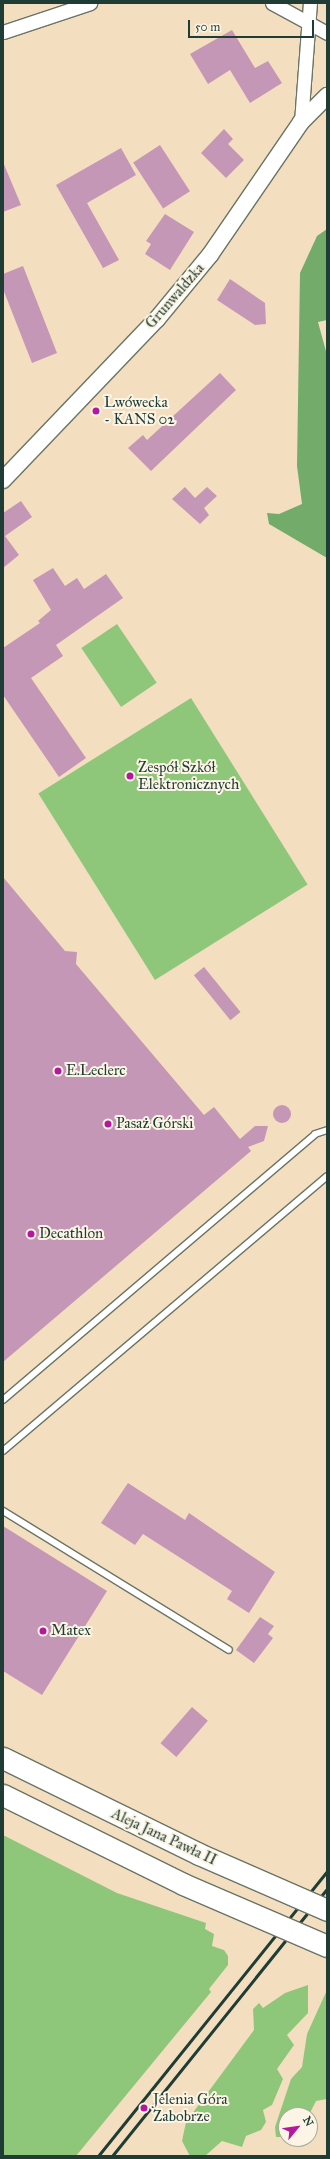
<!DOCTYPE html>
<meta charset="utf-8">
<style>
body{margin:0}
#map{position:relative;width:330px;height:2159px;overflow:hidden;background:#f4dec0;font-family:"IM FELL Great Primer",serif}
div>[style]{position:absolute}
.green>*{inset:0;background:#8fc77a;transform-origin:0 0}
.forest>*{inset:0;background:#73ac6a}
.building>*{inset:0;background:#c597b7;transform-origin:0 0}
.round{border-radius:50%}
.roads{filter:drop-shadow(1px 0 #6a7565) drop-shadow(-1px 0 #6a7565) drop-shadow(0 1px #6a7565) drop-shadow(0 -1px #6a7565)}
.service>*{height:6px;margin:-3px;padding:0 3px;transform-origin:3px;border-radius:3px;background:#fff}
.minor>*{height:13px;margin:-6.5px;padding:0 6.5px;transform-origin:6.5px;border-radius:6.5px;background:#fff}
.tertiary>*{height:16px;margin:-8px;padding:0 8px;transform-origin:8px;border-radius:8px;background:#fff}
.rail>*{height:3px;margin:-1.5px;padding:0 1.5px;transform-origin:1.5px;border-radius:1.5px;background:#1f3d34}
.bridges{filter:drop-shadow(1px 0 #6a7565) drop-shadow(-1px 0 #6a7565) drop-shadow(0 1px #6a7565) drop-shadow(0 -1px #6a7565)}
.primary-bridge>*{height:21px;margin:-10.5px;padding:0 10.5px;transform-origin:10.5px;border-radius:10.5px;background:#fff}
.dots>*{width:11px;height:11px;translate:-50% -50%;box-sizing:border-box;border:2px solid #fcf5e5;border-radius:50%}
span{translate:-50% -50%;white-space:nowrap;text-align:center;line-height:1.15;-webkit-text-stroke:4px #fcf5e5;paint-order:stroke}
.street-label{font-size:15px;color:#1f3d34}
.poi-label{font-size:15px;color:#1f3d34}
.left{translate:0 -50%;text-align:left}
.frame{position:absolute;inset:0;border:4px solid #1f3d34;pointer-events:none}
.north{position:absolute;left:278px;top:2107px;width:40px;height:40px;box-sizing:border-box;background:#fcf5e5;border:1px solid #a4ab9e;border-radius:50%;rotate:61deg;font-size:11px;font-weight:700;line-height:16px;text-align:center;color:#1f3d34}
.north::after{content:'';display:block;margin:auto;width:14px;height:18px;background:#b5179e;clip-path:polygon(50% 0,100% 100%,50% 72%,0 100%)}
.scale{position:absolute;left:188px;top:20px;width:126px;height:18px;box-sizing:border-box;border:2px solid #1f3d34;border-top:0;padding-left:5px;font-size:12px;line-height:14px;white-space:nowrap;color:#1f3d34;-webkit-text-stroke:3px #fcf5e5;paint-order:stroke}
</style>
<div id="map">
<div class="green">
<div style="left:117px;top:624px;width:71px;height:43px;rotate:56deg"></div>
<div style="left:191px;top:698px;width:220px;height:180px;rotate:58deg"></div>
<div style="clip-path:polygon(3px 1835px,117px 1893px,206px 1923px,205px 1929px,214px 1934px,212px 1946px,224px 1950px,228px 1956px,228px 1965px,209px 1989px,211px 1992px,76px 2156px,3px 2156px)"></div>
<div style="clip-path:polygon(308px 1985px,308px 2013px,287px 2035px,294px 2045px,277px 2069px,283px 2079px,272px 2105px,263px 2110px,266px 2122px,261px 2130px,246px 2136px,242px 2147px,222px 2141px,205px 2156px,190px 2156px,182px 2141px,186px 2122px,254px 2030px,253px 2009px,259px 2003px,263px 2008px,285px 1993px)"></div>
<div style="clip-path:polygon(327px 1990px,327px 2099px,316px 2101px,309px 2115px,286px 2115px,286px 2137px,276px 2137px,275px 2127px,291px 2079px,302px 2067px,307px 2034px)"></div>
</div>
<div class="forest">
<div style="clip-path:polygon(327px 229px,327px 320px,318px 322px,327px 355px,327px 558px,269px 524px,267px 513px,279px 514px,302px 504px,297px 466px,300px 273px,317px 236px)"></div>
</div>
<div class="building">
<div style="clip-path:polygon(232px 30px,255px 68px,268px 61px,282px 83px,250px 103px,230px 70px,208px 84px,190px 54px)"></div>
<div style="clip-path:polygon(224px 129px,233px 139px,228px 144px,244px 160px,226px 178px,201px 153px)"></div>
<div style="left:160px;top:145px;width:55px;height:32px;rotate:57deg"></div>
<div style="clip-path:polygon(121px 148px,136px 175px,87px 203px,119px 260px,103px 268px,56px 185px)"></div>
<div style="clip-path:polygon(3px 162px,21px 205px,3px 212px)"></div>
<div style="clip-path:polygon(165px 214px,194px 232px,170px 270px,145px 254px,151px 244px,146px 241px)"></div>
<div style="clip-path:polygon(23px 266px,57px 353px,32px 363px,3px 289px,3px 274px)"></div>
<div style="clip-path:polygon(230px 279px,265px 303px,266px 324px,255px 325px,217px 300px)"></div>
<div style="clip-path:polygon(220px 373px,236px 390px,151px 471px,128px 448px,143px 435px,147px 440px)"></div>
<div style="clip-path:polygon(185px 487px,195px 498px,207px 487px,217px 496px,204px 508px,209px 515px,200px 524px,172px 499px)"></div>
<div style="clip-path:polygon(21px 501px,32px 517px,5px 536px,19px 555px,3px 568px,3px 513px)"></div>
<div style="clip-path:polygon(53px 568px,65px 586px,77px 578px,84px 589px,106px 574px,123px 598px,56px 645px,63px 656px,31px 678px,86px 758px,59px 777px,3px 695px,3px 648px,40px 623px,38px 621px,51px 610px,33px 580px)"></div>
<div style="clip-path:polygon(3px 877px,65px 951px,77px 952px,76px 964px,204px 1115px,214px 1107px,240px 1139px,255px 1126px,268px 1126px,264px 1141px,248px 1147px,251px 1151px,3px 1362px)"></div>
<div style="left:204px;top:967px;width:58px;height:13px;rotate:51deg"></div>
<div class="round" style="left:273px;top:1105px;width:18px;height:18px"></div>
<div style="clip-path:polygon(128px 1483px,185px 1520px,189px 1513px,275px 1572px,249px 1613px,227px 1599px,232px 1591px,143px 1534px,135px 1545px,101px 1523px)"></div>
<div style="clip-path:polygon(3px 1526px,107px 1591px,42px 1695px,3px 1671px)"></div>
<div style="clip-path:polygon(260px 1617px,274px 1626px,268px 1634px,273px 1638px,254px 1663px,236px 1650px)"></div>
<div style="left:192px;top:1707px;width:21px;height:48px;rotate:41deg"></div>
</div>
<div class="roads">
<div class="service">
<div style="left:3px;top:1400px;width:410px;rotate:-40.4deg"></div>
<div style="left:315px;top:1134px;width:13px;rotate:-18deg"></div>
<div style="left:3px;top:1451px;width:425px;rotate:-40.3deg"></div>
<div style="left:3px;top:1511px;width:265px;rotate:31.6deg"></div>
</div>
<div class="minor">
<div style="left:272px;top:3px;width:63px;rotate:28.6deg"></div>
<div style="left:3px;top:32px;width:92px;rotate:-18.4deg"></div>
<div style="left:301px;top:122px;width:119px;rotate:-85.7deg"></div>
</div>
<div class="tertiary">
<div style="left:3px;top:480px;width:223px;rotate:-46.3deg"></div>
<div style="left:157px;top:319px;width:83px;rotate:-50.4deg"></div>
<div style="left:210px;top:255px;width:161px;rotate:-55.6deg"></div>
<div style="left:301px;top:122px;width:37px;rotate:-45deg"></div>
</div>
</div>
<div class="rail">
<div style="left:98px;top:2156px;width:366px;rotate:-51.2deg"></div>
<div style="left:112px;top:2156px;width:343px;rotate:-51.2deg"></div>
</div>
<div class="bridges">
<div class="primary-bridge">
<div style="left:3px;top:1758px;width:218px;rotate:26.1deg"></div>
<div style="left:199px;top:1854px;width:140px;rotate:23.6deg"></div>
<div style="left:3px;top:1795px;width:201px;rotate:26.3deg"></div>
<div style="left:183px;top:1884px;width:157px;rotate:23.3deg"></div>
</div>
</div>
<div class="dots">
<div style="left:96px;top:411px;background:#b5179e"></div>
<div style="left:130px;top:776px;background:#b5179e"></div>
<div style="left:58px;top:1071px;background:#b5179e"></div>
<div style="left:108px;top:1124px;background:#b5179e"></div>
<div style="left:31px;top:1234px;background:#b5179e"></div>
<div style="left:43px;top:1631px;background:#b5179e"></div>
<div style="left:144px;top:2108px;background:#b5179e"></div>
</div>
<div class="street-label">
<span style="left:175px;top:296px;rotate:-49deg">Grunwaldzka</span>
<span style="left:164px;top:1837px;rotate:25deg">Aleja Jana Pawła II</span>
</div>
<div class="poi-label">
<span class="left" style="left:104px;top:411px">Lwówecka<br>- KANS 02</span>
<span class="left" style="left:138px;top:776px">Zespół Szkół<br>Elektronicznych</span>
<span class="left" style="left:66px;top:1071px">E.Leclerc</span>
<span class="left" style="left:116px;top:1124px">Pasaż Górski</span>
<span class="left" style="left:39px;top:1234px">Decathlon</span>
<span class="left" style="left:51px;top:1631px">Matex</span>
<span class="left" style="left:153px;top:2108px">Jelenia Góra<br>Zabobrze</span>
</div>
<div class="frame"></div>
<div class="north">N</div>
<div class="scale">50 m</div>
</div>
